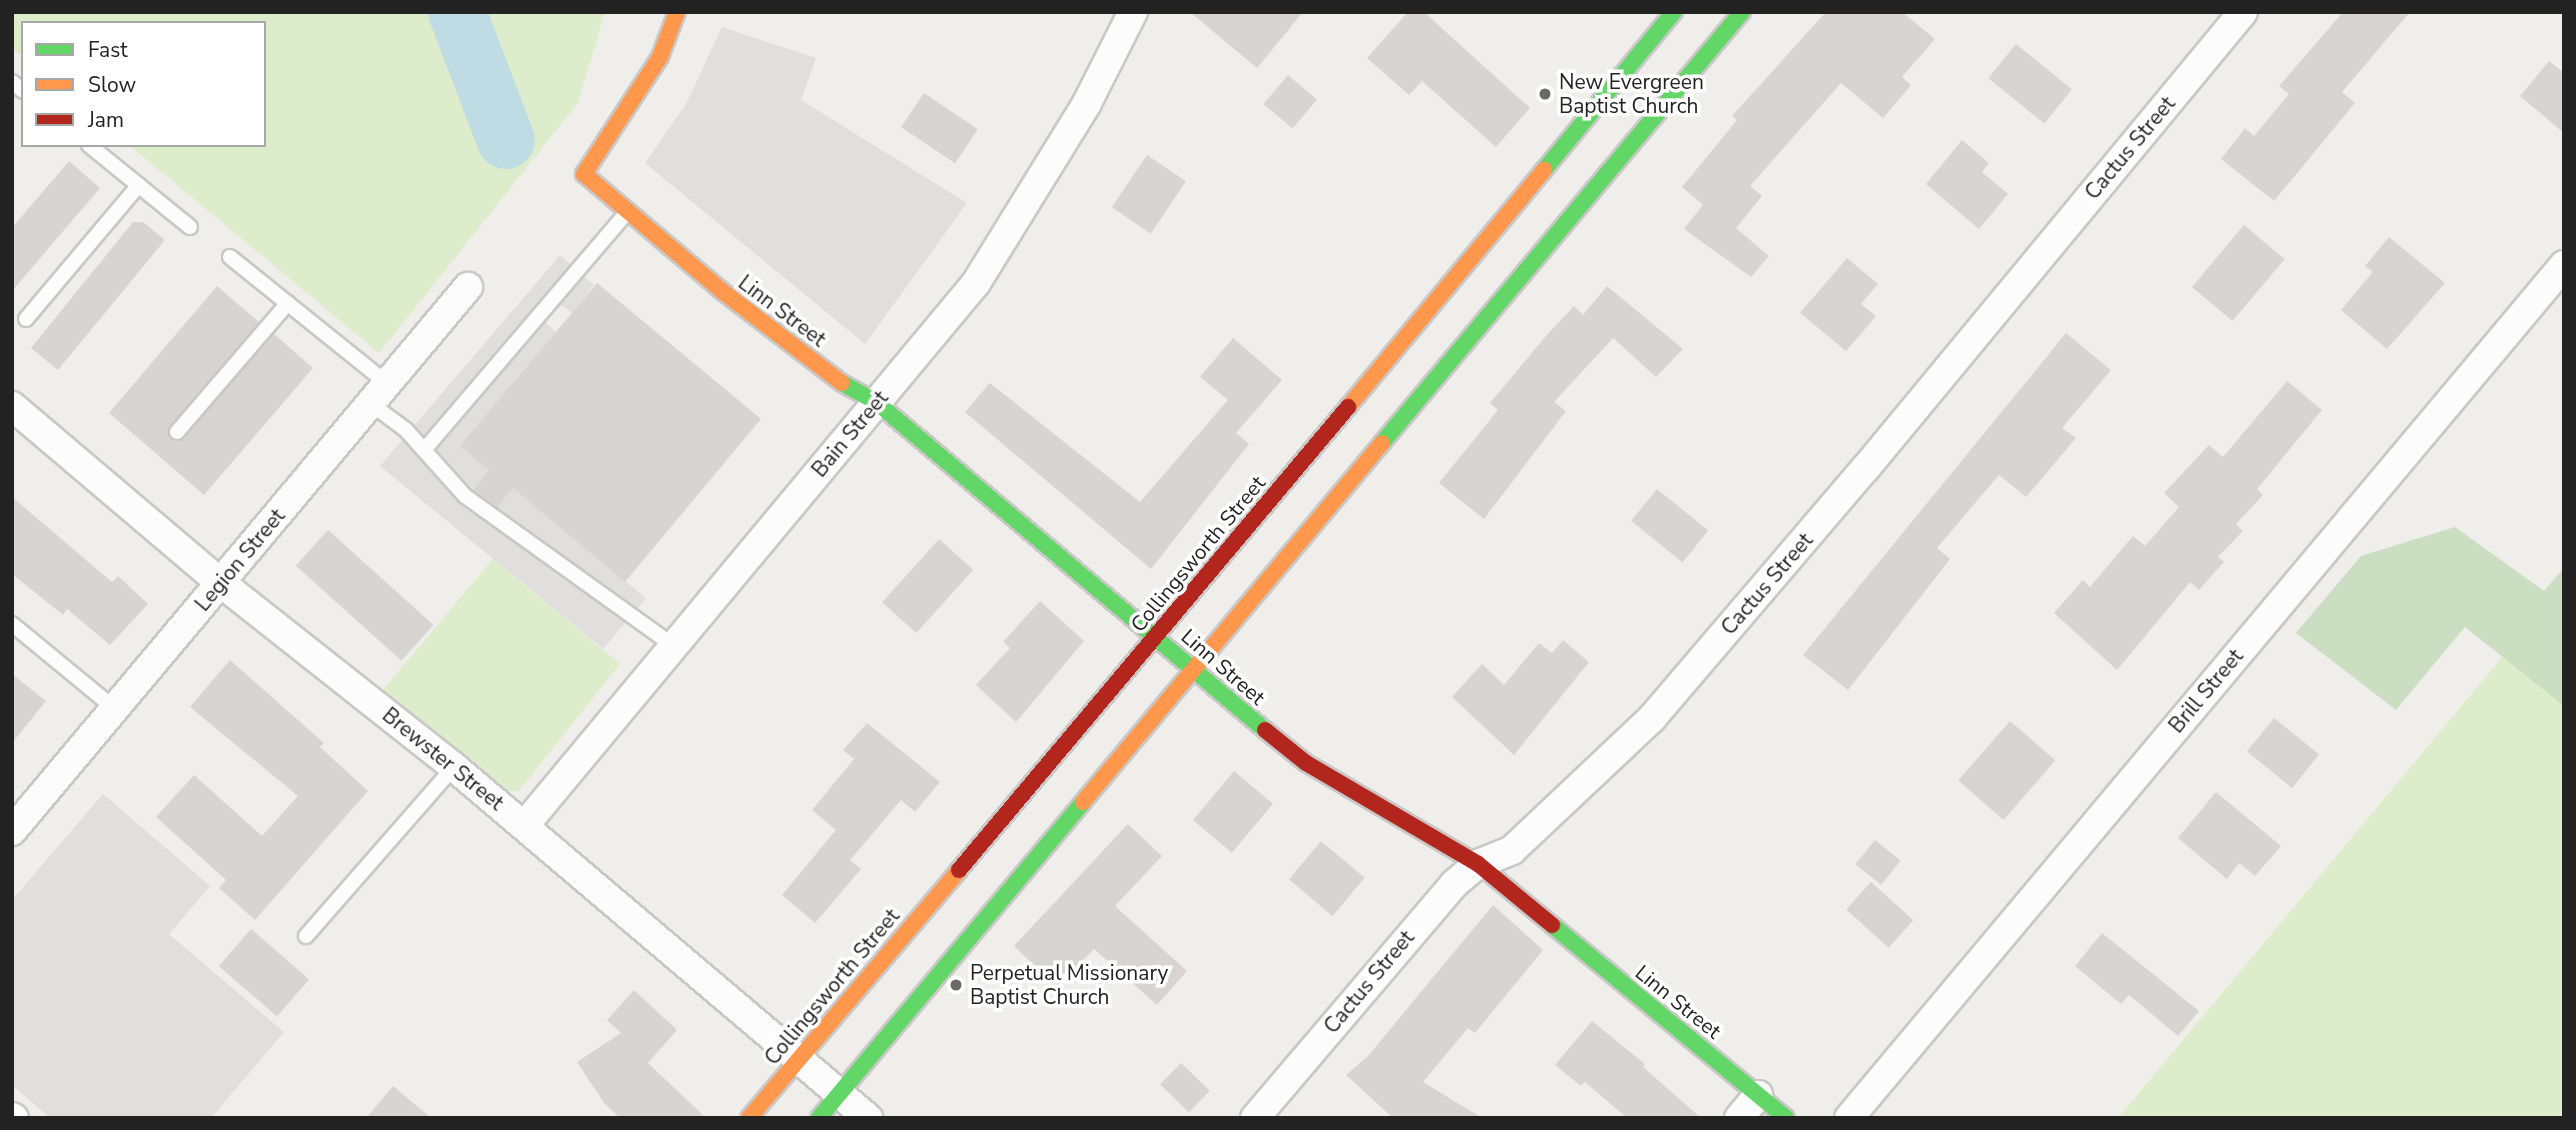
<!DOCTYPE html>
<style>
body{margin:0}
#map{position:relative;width:2576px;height:1130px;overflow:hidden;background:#f0eeeb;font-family:"Nunito Sans",sans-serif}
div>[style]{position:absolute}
.grass>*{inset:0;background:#ddeccb}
.forest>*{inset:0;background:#cbdec1}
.parking>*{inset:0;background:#e0dfde}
.river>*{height:58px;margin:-29px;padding:0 29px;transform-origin:29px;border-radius:29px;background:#bfdbe3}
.building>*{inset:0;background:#d7d4d2;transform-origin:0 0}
.roads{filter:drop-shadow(2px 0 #c9c8c7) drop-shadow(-2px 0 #c9c8c7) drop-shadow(0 2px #c9c8c7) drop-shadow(0 -2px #c9c8c7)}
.lane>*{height:14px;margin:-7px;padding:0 7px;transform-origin:7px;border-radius:7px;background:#fdfcfc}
.street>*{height:28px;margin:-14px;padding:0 14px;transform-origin:14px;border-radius:14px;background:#fdfcfc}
.fast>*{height:16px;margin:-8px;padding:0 8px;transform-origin:8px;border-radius:8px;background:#63d668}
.slow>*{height:16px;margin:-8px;padding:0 8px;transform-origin:8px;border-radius:8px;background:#ff974d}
.jam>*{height:16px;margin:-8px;padding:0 8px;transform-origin:8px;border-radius:8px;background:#b3261e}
.dots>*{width:19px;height:19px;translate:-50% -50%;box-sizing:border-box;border:4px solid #fff;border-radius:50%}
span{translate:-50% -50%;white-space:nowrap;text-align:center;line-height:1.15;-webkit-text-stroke:7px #fff;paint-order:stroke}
.poi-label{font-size:21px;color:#222}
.left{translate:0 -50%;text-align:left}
.street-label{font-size:21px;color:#222}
.frame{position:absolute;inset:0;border:14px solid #222;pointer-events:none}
.legend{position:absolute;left:21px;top:21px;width:245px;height:126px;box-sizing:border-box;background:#fff;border:2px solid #a7a7a7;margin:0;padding:9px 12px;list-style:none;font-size:21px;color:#222}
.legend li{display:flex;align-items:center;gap:14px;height:35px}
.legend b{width:35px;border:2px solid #a7a7a7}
</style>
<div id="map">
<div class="grass">
<div style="clip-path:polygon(12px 12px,605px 12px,578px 103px,379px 353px,129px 145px,264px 145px,264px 23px,23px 23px,23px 57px,12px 48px)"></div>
<div style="clip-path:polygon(493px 559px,620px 664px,519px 791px,497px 790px,382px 691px)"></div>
<div style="clip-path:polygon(2503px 656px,2564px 706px,2564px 1118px,2118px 1118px)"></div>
</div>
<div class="forest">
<div style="clip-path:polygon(2455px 527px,2544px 591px,2564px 568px,2564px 706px,2465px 627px,2396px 710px,2296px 633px,2361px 556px)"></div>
</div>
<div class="parking">
<div style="clip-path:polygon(722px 27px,816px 58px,801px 100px,967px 203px,865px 344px,645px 163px,686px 104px)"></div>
<div style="clip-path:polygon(560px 255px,594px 285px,572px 313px,560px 304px,545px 322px,556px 332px,513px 488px,646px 598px,603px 649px,380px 466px)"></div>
<div style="clip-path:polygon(103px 794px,210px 886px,169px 934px,284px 1032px,211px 1118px,50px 1118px,12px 1085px,12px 900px)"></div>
</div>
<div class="river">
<div style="left:457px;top:12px;width:137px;rotate:69.1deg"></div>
</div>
<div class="building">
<div style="clip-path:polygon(1190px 12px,1303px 12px,1257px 68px)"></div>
<div style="clip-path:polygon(1408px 12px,1424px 12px,1530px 108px,1496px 147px,1422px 81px,1409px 95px,1367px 58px)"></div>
<div style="clip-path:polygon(1826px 12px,1902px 12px,1935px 39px,1902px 77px,1911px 85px,1883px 118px,1841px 83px,1750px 186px,1762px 196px,1736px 228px,1769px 256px,1751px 277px,1684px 229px,1703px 205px,1682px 187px,1737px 120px,1732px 116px)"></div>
<div style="clip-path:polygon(2343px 12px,2410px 12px,2342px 92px,2355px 103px,2274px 201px,2221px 159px,2245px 128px,2254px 136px,2289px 94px,2279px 86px)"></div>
<div style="left:2016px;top:44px;width:72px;height:44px;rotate:39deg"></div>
<div style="clip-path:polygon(2549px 61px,2564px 73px,2564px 133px,2520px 96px)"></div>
<div style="left:1288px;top:75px;width:38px;height:38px;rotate:40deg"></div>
<div style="left:924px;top:93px;width:65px;height:41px;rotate:34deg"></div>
<div style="clip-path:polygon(1962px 140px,1989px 163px,1982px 172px,2008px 194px,1979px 229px,1926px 184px)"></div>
<div style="left:1147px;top:155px;width:47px;height:63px;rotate:34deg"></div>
<div style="clip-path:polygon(69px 161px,100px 188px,12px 291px,12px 228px)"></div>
<div style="clip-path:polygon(133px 222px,143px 222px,165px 240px,58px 370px,31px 348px)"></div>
<div style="left:2244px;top:225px;width:53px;height:81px;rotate:40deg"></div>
<div style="clip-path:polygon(2389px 237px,2445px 283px,2387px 349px,2341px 310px,2373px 272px,2365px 266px)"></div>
<div style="clip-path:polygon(1847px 258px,1878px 284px,1861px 304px,1876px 316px,1846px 351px,1800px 313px)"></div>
<div style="clip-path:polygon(597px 283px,761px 419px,625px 582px,513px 488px,497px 507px,473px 490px,489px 470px,460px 446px)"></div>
<div style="clip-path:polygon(217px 286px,259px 322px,170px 426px,171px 440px,184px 438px,274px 334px,313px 368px,204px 495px,109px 413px)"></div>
<div style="clip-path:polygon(1607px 286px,1683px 349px,1656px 377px,1613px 338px,1554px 402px,1566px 411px,1484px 519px,1439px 483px,1498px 410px,1490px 403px,1545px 337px,1574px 306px,1583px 315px)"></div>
<div style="clip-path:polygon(2066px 333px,2111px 370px,2062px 428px,2076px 438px,2026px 497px,1999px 475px,1937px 548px,1950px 559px,1848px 690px,1803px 655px)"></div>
<div style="clip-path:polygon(1233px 338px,1282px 380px,1236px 433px,1249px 444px,1151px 569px,965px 412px,990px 383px,1140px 502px,1228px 400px,1200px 377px)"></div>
<div style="clip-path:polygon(2287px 381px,2322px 410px,2257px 489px,2263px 495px,2236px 524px,2243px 531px,2218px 557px,2224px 562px,2199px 590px,2190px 582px,2117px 670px,2054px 613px,2083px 580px,2090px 587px,2133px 536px,2145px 546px,2179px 507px,2164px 493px,2209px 445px,2223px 457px)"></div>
<div style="left:1657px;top:489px;width:66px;height:41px;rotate:39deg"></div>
<div style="clip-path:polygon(12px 497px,112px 582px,118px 576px,148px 604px,110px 645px,67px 609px,63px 615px,12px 574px)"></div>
<div style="left:328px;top:530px;width:142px;height:48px;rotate:42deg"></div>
<div style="left:939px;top:539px;width:46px;height:85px;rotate:42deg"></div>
<div style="clip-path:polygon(1040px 601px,1084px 641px,1016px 722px,976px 685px,1010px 648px,1003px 642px)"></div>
<div style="clip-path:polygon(1563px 640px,1589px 662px,1514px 755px,1452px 697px,1482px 664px,1504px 685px,1539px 643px,1552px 653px)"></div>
<div style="clip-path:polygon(230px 660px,324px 743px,320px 747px,368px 791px,255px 920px,219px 888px,226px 880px,156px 817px,194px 775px,262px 836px,298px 796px,190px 707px)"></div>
<div style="clip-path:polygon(12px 674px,46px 701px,12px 743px)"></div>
<div style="left:2274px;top:718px;width:58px;height:43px;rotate:39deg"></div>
<div style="left:2010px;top:721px;width:60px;height:79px;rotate:41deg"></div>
<div style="clip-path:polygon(867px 723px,940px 782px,915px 812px,901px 800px,850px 860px,861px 869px,815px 923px,782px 895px,836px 830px,812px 810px,854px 759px,843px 750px)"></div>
<div style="left:1234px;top:771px;width:51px;height:64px;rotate:40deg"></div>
<div style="clip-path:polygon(2216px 792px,2281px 846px,2255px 876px,2239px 863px,2227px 879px,2178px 838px)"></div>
<div style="clip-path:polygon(1128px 824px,1162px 856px,1115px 906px,1187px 971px,1157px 1005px,1094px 949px,1057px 987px,1014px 946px)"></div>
<div style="left:1875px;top:840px;width:33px;height:31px;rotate:39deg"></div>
<div style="left:1321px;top:841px;width:57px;height:50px;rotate:40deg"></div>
<div style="left:1871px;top:882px;width:57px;height:37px;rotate:42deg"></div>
<div style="clip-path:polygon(1493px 905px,1543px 950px,1475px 1033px,1468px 1028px,1423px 1082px,1482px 1118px,1393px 1118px,1346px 1075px,1368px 1056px)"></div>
<div style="left:251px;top:929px;width:77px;height:49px;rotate:41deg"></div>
<div style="clip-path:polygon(2102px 933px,2199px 1011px,2178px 1036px,2129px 995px,2121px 1004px,2075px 966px)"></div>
<div style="clip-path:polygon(634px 990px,677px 1030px,648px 1063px,706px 1118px,620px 1118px,605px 1104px,577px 1062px,621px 1033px,607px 1020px)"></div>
<div style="clip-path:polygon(1592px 1021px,1645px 1064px,1643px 1067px,1701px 1118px,1627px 1118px,1585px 1082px,1581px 1086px,1555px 1065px)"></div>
<div style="left:1181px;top:1063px;width:40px;height:30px;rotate:44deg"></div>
<div style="clip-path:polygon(393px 1086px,431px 1118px,366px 1118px)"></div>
</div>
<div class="roads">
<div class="lane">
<div style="left:12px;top:82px;width:14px;rotate:39deg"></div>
<div style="left:89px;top:145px;width:130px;rotate:39.1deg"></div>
<div style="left:230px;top:257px;width:203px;rotate:38.8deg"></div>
<div style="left:26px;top:319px;width:175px;rotate:-49.9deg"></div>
<div style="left:371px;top:404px;width:44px;rotate:36.6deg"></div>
<div style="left:406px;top:430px;width:89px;rotate:48.2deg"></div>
<div style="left:465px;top:496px;width:257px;rotate:35.7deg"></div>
<div style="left:177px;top:432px;width:170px;rotate:-49.3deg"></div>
<div style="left:424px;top:450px;width:313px;rotate:-49.5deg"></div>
<div style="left:12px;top:624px;width:134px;rotate:39.5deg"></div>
<div style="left:306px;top:936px;width:225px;rotate:-48.8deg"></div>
</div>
<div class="street">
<div style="left:12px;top:406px;width:274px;rotate:40.3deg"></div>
<div style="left:221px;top:583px;width:297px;rotate:38.3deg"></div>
<div style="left:454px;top:767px;width:543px;rotate:40.29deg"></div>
<div style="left:524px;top:826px;width:707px;rotate:-50.23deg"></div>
<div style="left:976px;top:283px;width:211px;rotate:-58.3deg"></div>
<div style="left:1087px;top:103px;width:102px;rotate:-63.2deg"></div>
<div style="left:12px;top:831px;width:710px;rotate:-50.03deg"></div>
<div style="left:12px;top:1117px;width:2px;rotate:27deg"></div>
<div style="left:1255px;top:1118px;width:307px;rotate:-49.6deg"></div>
<div style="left:1454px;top:884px;width:31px;rotate:-40deg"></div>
<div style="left:1478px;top:864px;width:37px;rotate:-22deg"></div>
<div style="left:1512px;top:850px;width:192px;rotate:-43.3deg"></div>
<div style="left:1652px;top:718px;width:328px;rotate:-49.5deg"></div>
<div style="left:1865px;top:469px;width:593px;rotate:-50.4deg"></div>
<div style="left:1739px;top:1118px;width:30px;rotate:-50deg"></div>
<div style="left:1849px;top:1118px;width:1113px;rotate:-50.03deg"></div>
</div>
<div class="fast">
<div style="left:1544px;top:170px;width:205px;rotate:-50.6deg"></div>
<div style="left:842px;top:383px;width:39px;rotate:29deg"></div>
<div style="left:876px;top:402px;width:509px;rotate:40.14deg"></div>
<div style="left:1382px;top:443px;width:562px;rotate:-50.13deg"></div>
<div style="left:1552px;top:925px;width:303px;rotate:39.5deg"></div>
<div style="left:819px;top:1118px;width:412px;rotate:-50.1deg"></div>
</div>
<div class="slow">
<div style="left:677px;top:12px;width:48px;rotate:110.7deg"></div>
<div style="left:660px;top:57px;width:140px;rotate:123deg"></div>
<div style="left:584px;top:174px;width:181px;rotate:40.3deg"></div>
<div style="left:722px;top:291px;width:151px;rotate:37.5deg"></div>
<div style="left:1348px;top:407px;width:308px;rotate:-50.4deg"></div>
<div style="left:1083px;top:802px;width:467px;rotate:-50.2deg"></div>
<div style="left:749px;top:1118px;width:325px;rotate:-49.7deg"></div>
</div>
<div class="jam">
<div style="left:1265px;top:730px;width:53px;rotate:38.8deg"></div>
<div style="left:1306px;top:763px;width:199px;rotate:30.4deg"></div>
<div style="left:1478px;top:864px;width:96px;rotate:39.5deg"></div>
<div style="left:959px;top:870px;width:605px;rotate:-49.96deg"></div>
</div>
</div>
<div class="dots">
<div style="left:1545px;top:94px;background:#6a6968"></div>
<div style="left:956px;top:985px;background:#6a6968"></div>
</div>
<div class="poi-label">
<span class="left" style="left:1559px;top:94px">New Evergreen<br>Baptist Church</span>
<span class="left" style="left:970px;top:985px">Perpetual Missionary<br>Baptist Church</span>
</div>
<div class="street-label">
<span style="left:2130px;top:148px;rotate:-50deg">Cactus Street</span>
<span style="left:782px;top:311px;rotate:37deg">Linn Street</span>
<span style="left:850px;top:434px;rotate:-50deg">Bain Street</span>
<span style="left:1198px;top:554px;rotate:-50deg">Collingsworth Street</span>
<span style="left:240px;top:560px;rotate:-50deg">Legion Street</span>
<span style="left:1767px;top:584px;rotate:-49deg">Cactus Street</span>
<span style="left:1223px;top:667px;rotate:41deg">Linn Street</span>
<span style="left:2206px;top:691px;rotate:-50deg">Brill Street</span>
<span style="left:443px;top:759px;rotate:39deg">Brewster Street</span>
<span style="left:1369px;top:982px;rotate:-50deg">Cactus Street</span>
<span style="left:832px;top:987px;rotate:-50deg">Collingsworth Street</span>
<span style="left:1678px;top:1002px;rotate:39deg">Linn Street</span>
</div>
<div class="frame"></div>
<ul class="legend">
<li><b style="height:9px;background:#63d668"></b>Fast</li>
<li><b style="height:9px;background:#ff974d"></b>Slow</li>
<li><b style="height:9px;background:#b3261e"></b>Jam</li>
</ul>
</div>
